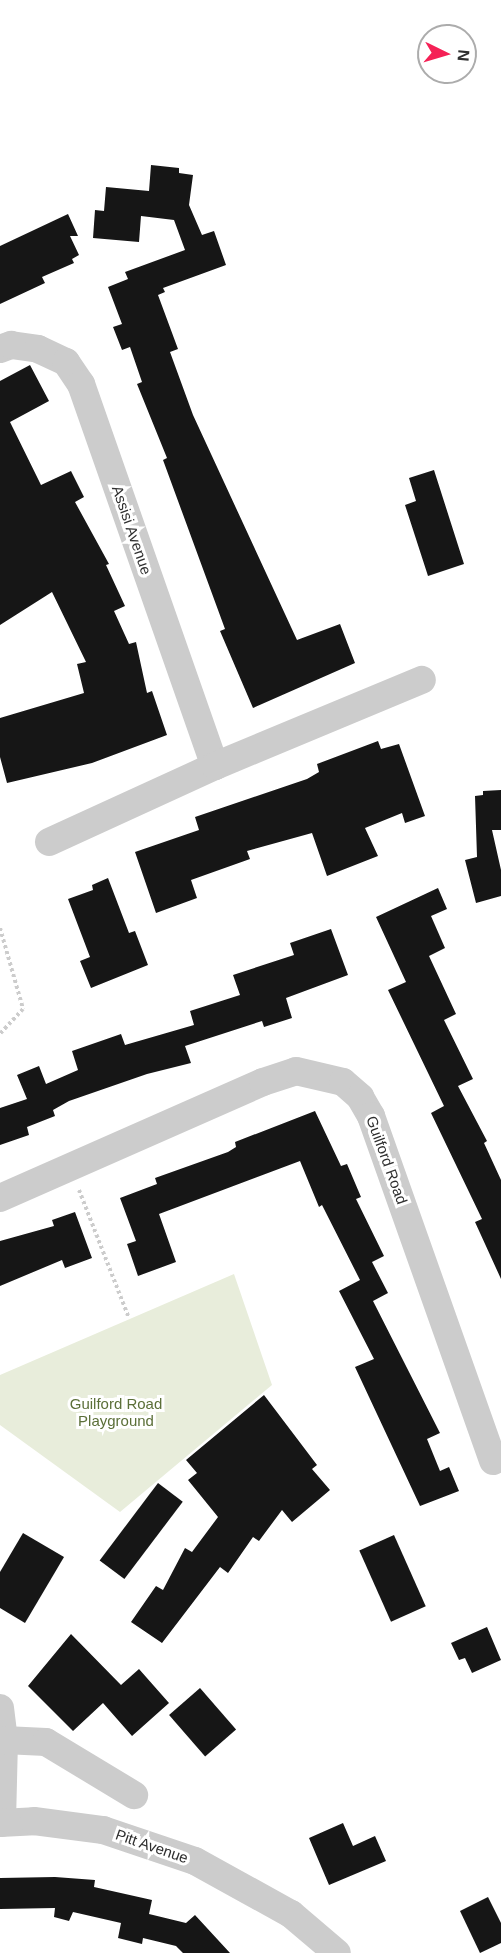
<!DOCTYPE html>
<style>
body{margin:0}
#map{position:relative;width:501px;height:1953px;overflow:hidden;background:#fff;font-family:Helvetica,sans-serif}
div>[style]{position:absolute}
.green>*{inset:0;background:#e8eddb}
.building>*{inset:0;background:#161616;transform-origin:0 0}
.path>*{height:4px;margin-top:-2px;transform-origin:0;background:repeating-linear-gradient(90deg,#ccc 0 3px,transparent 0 6px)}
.minor>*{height:28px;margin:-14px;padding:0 14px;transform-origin:14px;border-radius:14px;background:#ccc}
span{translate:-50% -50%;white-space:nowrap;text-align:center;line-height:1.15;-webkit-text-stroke:6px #fff;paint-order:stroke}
.street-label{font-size:15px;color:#2f2f2f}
.park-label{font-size:15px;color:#5b6f38}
.north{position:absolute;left:417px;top:24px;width:60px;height:60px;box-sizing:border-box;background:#fff;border:2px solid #acacac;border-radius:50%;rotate:95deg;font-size:16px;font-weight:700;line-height:24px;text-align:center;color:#2f2f2f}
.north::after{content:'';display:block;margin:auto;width:21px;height:27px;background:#f52156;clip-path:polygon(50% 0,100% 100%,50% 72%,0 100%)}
</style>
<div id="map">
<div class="green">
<div style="clip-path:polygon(234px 1274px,272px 1385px,120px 1512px,0 1425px,0 1375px)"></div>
</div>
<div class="building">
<div style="clip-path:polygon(151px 165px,179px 168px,179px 173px,193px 175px,189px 205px,202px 235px,214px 231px,226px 265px,163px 288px,165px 292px,158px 295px,178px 349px,170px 352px,193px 415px,297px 640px,340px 624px,355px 663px,253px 708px,220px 631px,225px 629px,163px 460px,167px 458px,137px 384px,142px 382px,130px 347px,122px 350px,113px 327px,122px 324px,108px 287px,128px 279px,125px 272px,185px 250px,174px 220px,141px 216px,139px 242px,93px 238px,95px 210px,104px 211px,106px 187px,149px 191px)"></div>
<div style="clip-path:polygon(68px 214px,78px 236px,70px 236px,79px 255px,72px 259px,74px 263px,42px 277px,45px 283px,0 304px,0 246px)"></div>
<div style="clip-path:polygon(30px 365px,49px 401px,10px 422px,41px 485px,71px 471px,84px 497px,75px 502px,109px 564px,106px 565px,125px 606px,114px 611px,129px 644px,136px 642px,147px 693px,152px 691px,167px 735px,92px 763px,7px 783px,0 757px,0 718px,84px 693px,77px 664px,86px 662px,52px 592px,0 625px,0 381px)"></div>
<div style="clip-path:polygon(434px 470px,464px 564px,428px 576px,405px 505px,416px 501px,409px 478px)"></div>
<div style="clip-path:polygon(378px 741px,381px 749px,399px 744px,425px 816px,405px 823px,402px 813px,365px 828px,378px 856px,327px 876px,312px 833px,247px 851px,250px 859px,191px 880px,197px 898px,156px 913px,135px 852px,199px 830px,195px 817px,307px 779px,319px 772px,317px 764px)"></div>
<div style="clip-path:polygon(501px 790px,501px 830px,492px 830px,501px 870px,501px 896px,476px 903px,465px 860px,477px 857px,475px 796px,483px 795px,483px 791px)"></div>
<div style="clip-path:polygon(108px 878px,129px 933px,135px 931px,148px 965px,91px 988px,80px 961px,90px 957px,68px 899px,93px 890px,92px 885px)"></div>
<div style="clip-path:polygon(438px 888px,447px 909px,431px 916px,445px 948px,429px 956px,456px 1014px,444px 1020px,473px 1079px,458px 1086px,487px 1141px,484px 1143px,501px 1180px,501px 1279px,475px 1222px,482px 1219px,431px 1113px,444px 1106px,388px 990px,406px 982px,376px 917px)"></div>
<div style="clip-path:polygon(331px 929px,348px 975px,286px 998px,292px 1018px,264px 1027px,262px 1021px,185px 1046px,191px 1063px,147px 1074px,69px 1101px,53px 1110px,55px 1116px,27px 1127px,29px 1135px,0 1145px,0 1108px,27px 1099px,17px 1075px,39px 1066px,46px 1084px,78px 1070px,72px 1051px,121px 1034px,125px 1045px,194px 1025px,190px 1011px,240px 995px,233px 975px,294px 955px,290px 943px)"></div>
<div style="clip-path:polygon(315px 1111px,341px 1166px,347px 1164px,361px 1197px,356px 1199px,384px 1256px,372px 1262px,388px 1293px,373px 1301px,440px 1433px,427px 1439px,440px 1471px,449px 1467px,459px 1491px,420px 1506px,355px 1367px,374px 1359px,339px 1291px,360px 1280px,322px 1205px,319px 1207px,300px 1161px,159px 1214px,176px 1262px,138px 1276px,127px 1244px,136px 1241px,120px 1198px,157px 1184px,155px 1178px,228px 1152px,236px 1147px,235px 1142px)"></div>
<div style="clip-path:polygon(75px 1212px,92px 1258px,65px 1268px,62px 1260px,0 1286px,0 1241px,54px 1226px,52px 1220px)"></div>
<div style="clip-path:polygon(264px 1395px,317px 1465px,312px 1469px,330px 1490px,292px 1522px,282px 1510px,259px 1541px,253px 1537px,228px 1573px,220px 1567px,162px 1643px,131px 1622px,156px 1586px,163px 1590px,185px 1548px,192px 1552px,218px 1517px,188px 1480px,197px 1473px,186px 1460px)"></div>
<div style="left:158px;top:1483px;width:31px;height:97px;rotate:37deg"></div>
<div style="clip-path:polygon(23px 1533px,64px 1557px,25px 1623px,0 1608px,0 1572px)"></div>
<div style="left:394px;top:1535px;width:78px;height:38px;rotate:66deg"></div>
<div style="clip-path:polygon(487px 1627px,501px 1660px,472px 1673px,465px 1658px,459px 1660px,451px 1643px)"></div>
<div style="clip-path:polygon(71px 1634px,121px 1685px,139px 1669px,169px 1703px,132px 1736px,103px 1703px,73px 1731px,28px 1686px)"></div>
<div style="left:200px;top:1688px;width:55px;height:41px;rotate:49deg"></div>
<div style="clip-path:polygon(343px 1823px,353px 1846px,375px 1836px,386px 1861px,329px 1885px,309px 1838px)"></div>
<div style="clip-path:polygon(55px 1877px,95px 1880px,94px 1887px,152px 1900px,149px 1914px,186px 1923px,195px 1915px,230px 1953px,183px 1953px,176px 1946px,143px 1938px,142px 1944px,118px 1938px,121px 1923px,73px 1912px,69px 1921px,54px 1917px,55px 1908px,0 1909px,0 1878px)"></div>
<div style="clip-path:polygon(488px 1897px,501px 1923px,501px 1943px,480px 1953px,460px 1911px)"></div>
</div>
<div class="path">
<div style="left:0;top:928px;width:84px;rotate:74.1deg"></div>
<div style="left:23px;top:1009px;width:34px;rotate:133deg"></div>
<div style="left:79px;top:1190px;width:137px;rotate:68.7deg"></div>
</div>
<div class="minor">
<div style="left:0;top:349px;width:12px;rotate:-20deg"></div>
<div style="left:11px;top:345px;width:27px;rotate:8deg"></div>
<div style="left:38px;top:349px;width:31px;rotate:25deg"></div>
<div style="left:66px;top:362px;width:27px;rotate:56deg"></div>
<div style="left:81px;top:384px;width:405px;rotate:70.7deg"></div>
<div style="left:49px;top:842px;width:183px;rotate:-24.6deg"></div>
<div style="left:215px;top:766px;width:224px;rotate:-22.6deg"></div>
<div style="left:0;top:1198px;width:287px;rotate:-23.8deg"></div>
<div style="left:263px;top:1082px;width:35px;rotate:-18deg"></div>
<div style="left:296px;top:1071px;width:48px;rotate:13.2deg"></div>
<div style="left:343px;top:1082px;width:23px;rotate:41deg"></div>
<div style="left:360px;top:1097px;width:22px;rotate:60deg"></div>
<div style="left:371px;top:1116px;width:366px;rotate:70.5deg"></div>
<div style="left:0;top:1708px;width:32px;rotate:83deg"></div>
<div style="left:4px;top:1740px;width:83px;rotate:91.4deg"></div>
<div style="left:4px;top:1740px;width:42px;rotate:2.7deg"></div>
<div style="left:46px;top:1742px;width:103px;rotate:31.1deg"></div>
<div style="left:0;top:1823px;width:34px;rotate:-3deg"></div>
<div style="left:34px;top:1821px;width:70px;rotate:7.4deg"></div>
<div style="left:103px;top:1830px;width:97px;rotate:18.6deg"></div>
<div style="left:195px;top:1861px;width:110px;rotate:28.9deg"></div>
<div style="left:291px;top:1914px;width:60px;rotate:40.3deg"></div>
</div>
<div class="street-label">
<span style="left:132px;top:530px;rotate:71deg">Assisi Avenue</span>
<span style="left:387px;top:1160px;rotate:70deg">Guilford Road</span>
<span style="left:152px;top:1846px;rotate:19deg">Pitt Avenue</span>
</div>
<div class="park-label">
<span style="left:116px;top:1412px">Guilford Road<br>Playground</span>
</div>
<div class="north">N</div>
</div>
